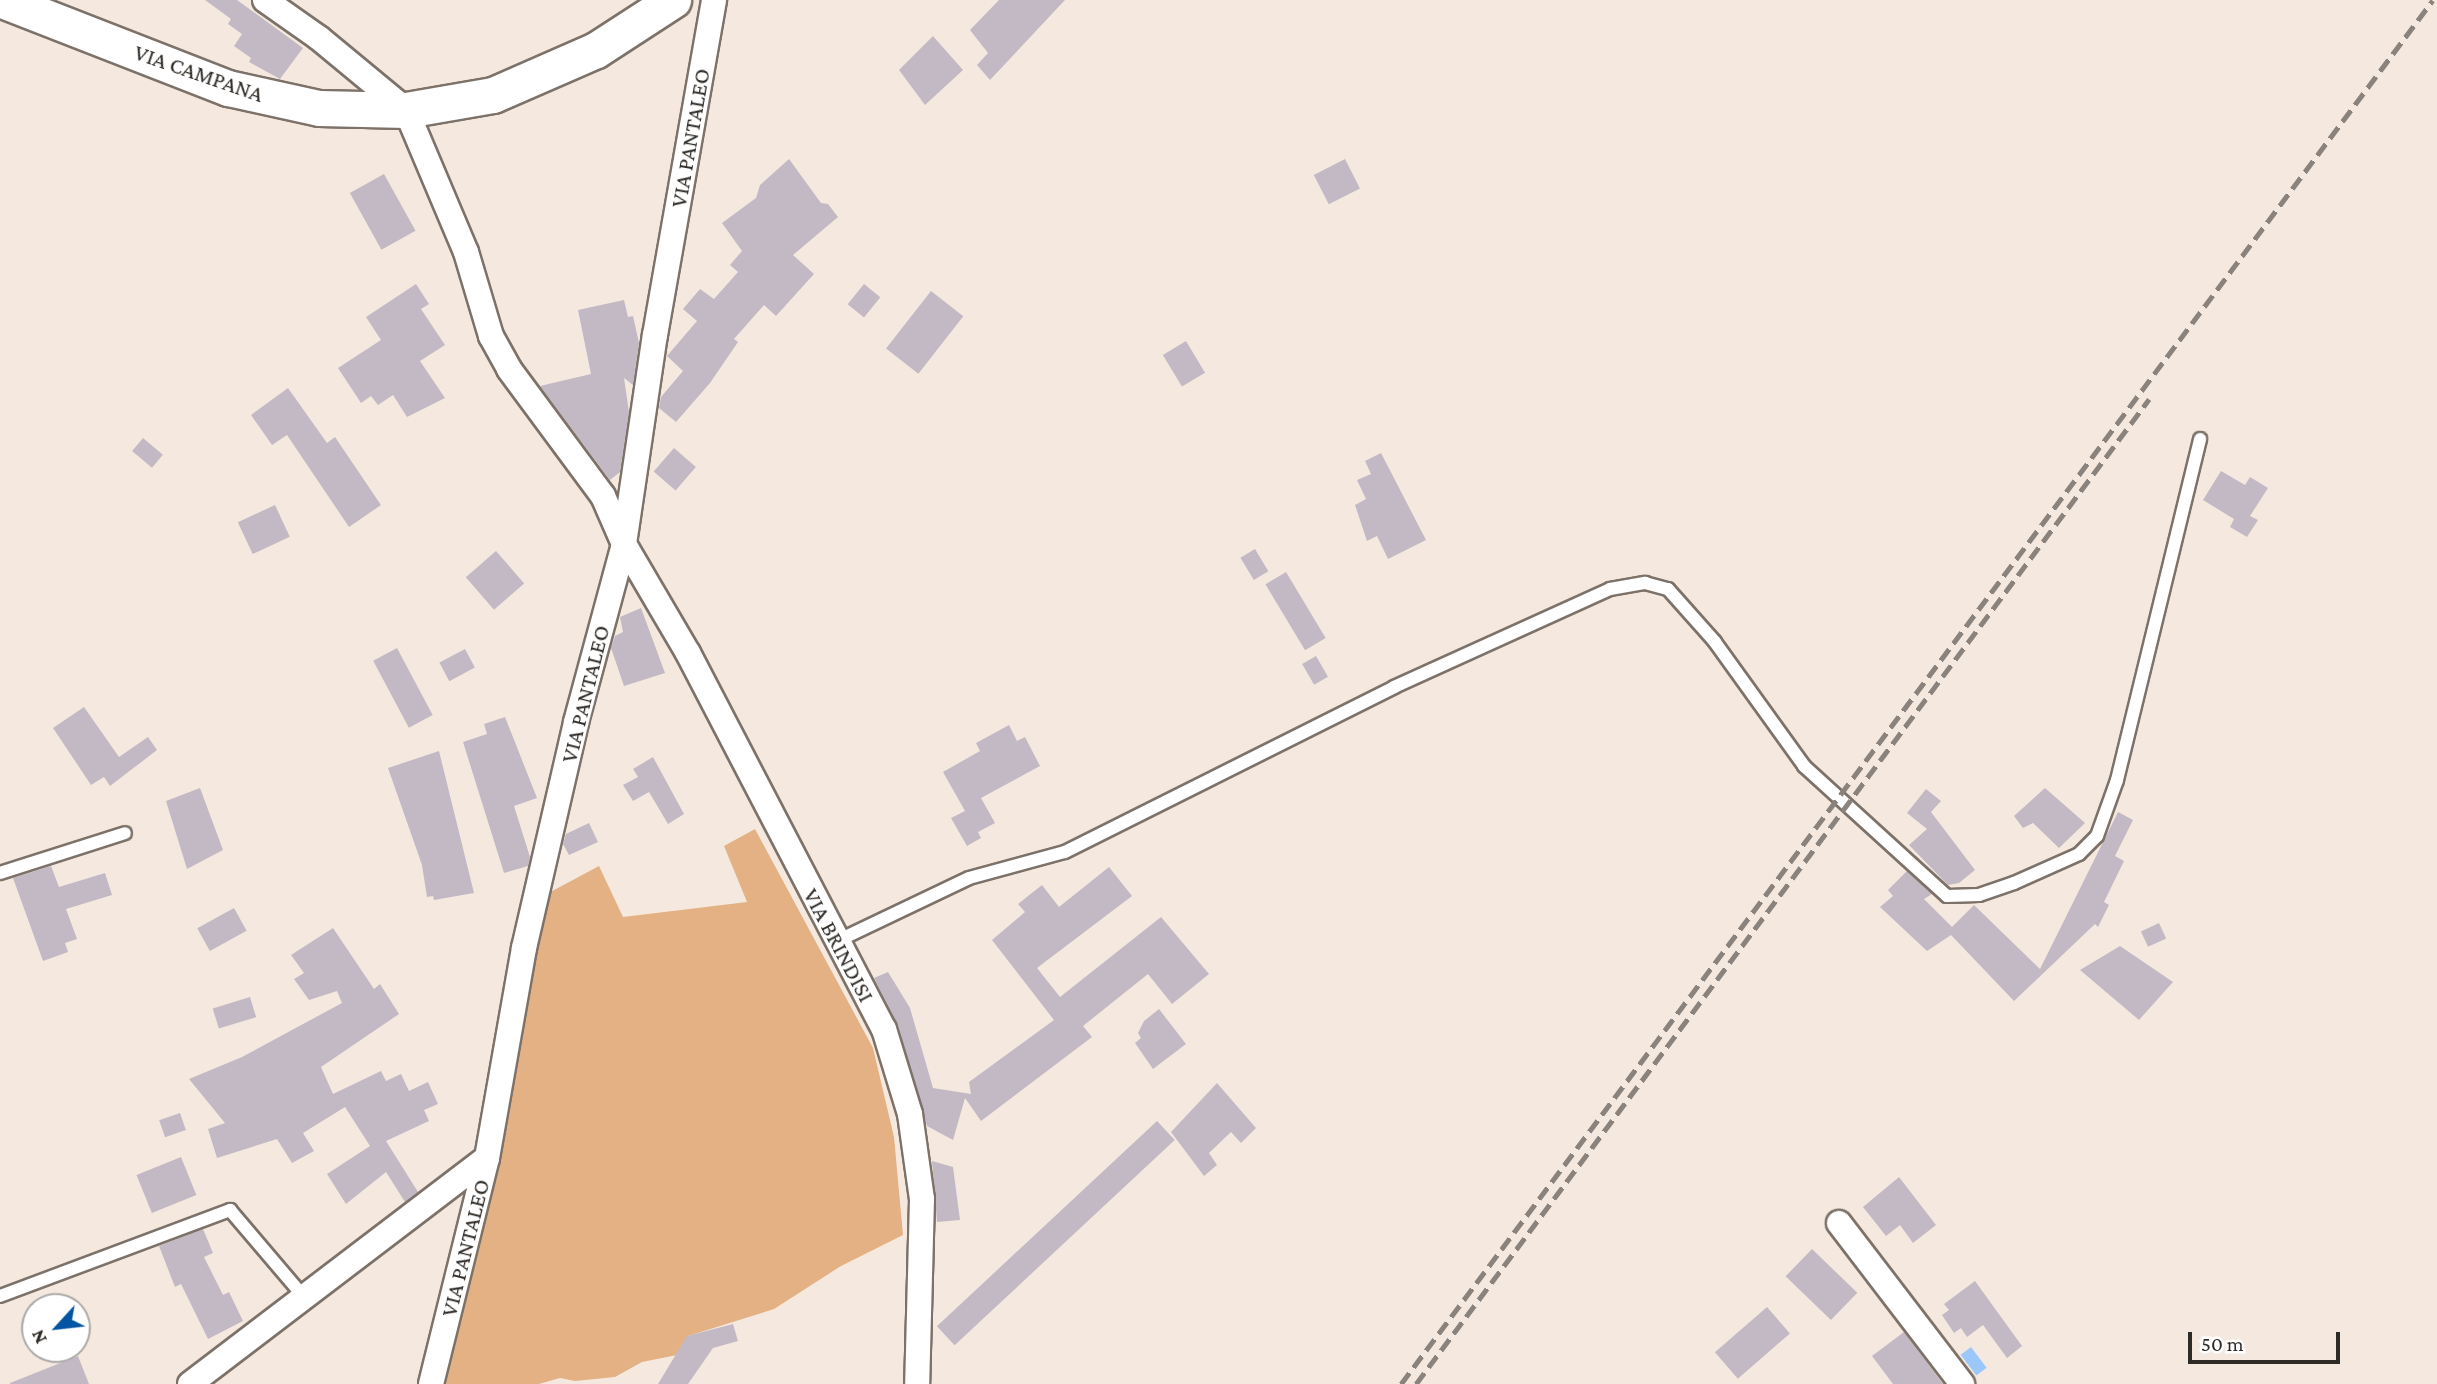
<!DOCTYPE html>
<style>
body{margin:0}
#map{position:relative;width:2437px;height:1384px;overflow:hidden;background:#f5e9df;font-family:"Crimson Pro",serif}
div>[style]{position:absolute}
.green>*{inset:0;background:#e3b183}
.water>*{inset:0;background:#9bc7fb;transform-origin:0 0}
.building>*{inset:0;background:#c2b9c4;transform-origin:0 0}
.roads{filter:drop-shadow(2px 0 #7d7269) drop-shadow(-2px 0 #7d7269) drop-shadow(0 2px #7d7269) drop-shadow(0 -2px #7d7269)}
.lane>*{height:12px;margin:-6px;padding:0 6px;transform-origin:6px;border-radius:6px;background:#fff}
.street>*{height:24px;margin:-12px;padding:0 12px;transform-origin:12px;border-radius:12px;background:#fff}
.secondary>*{height:35px;margin:-17.5px;padding:0 17.5px;transform-origin:17.5px;border-radius:17.5px;background:#fff}
.rail>*{height:5px;margin-top:-2.5px;transform-origin:0;background:repeating-linear-gradient(90deg,#8a827c 0 14px,transparent 0 21px)}
span{translate:-50% -50%;white-space:nowrap;text-align:center;line-height:1.15;-webkit-text-stroke:5px #fff;paint-order:stroke}
.street-label{font-size:23px;color:#2e2a26}
.north{position:absolute;left:21px;top:1293px;width:70px;height:70px;box-sizing:border-box;background:#fff;border:2px solid #abaaa8;border-radius:50%;rotate:243deg;font-size:19px;font-weight:700;line-height:28px;text-align:center;color:#2e2a26}
.north::after{content:'';display:block;margin:auto;width:24px;height:32px;background:#0354a2;clip-path:polygon(50% 0,100% 100%,50% 72%,0 100%)}
.scale{position:absolute;left:2188px;top:1332px;width:152px;height:32px;box-sizing:border-box;border:4px solid #2e2a26;border-top:0;padding-left:9px;font-size:21px;line-height:24px;white-space:nowrap;color:#2e2a26;-webkit-text-stroke:5px #fff;paint-order:stroke}
</style>
<div id="map">
<div class="green">
<div style="clip-path:polygon(755px 829px,873px 1048px,894px 1137px,903px 1235px,841px 1266px,774px 1309px,688px 1336px,677px 1355px,642px 1362px,615px 1377px,575px 1381px,560px 1378px,539px 1384px,443px 1384px,541px 897px,599px 866px,623px 917px,747px 902px,724px 846px)"></div>
</div>
<div class="water">
<div style="left:1971px;top:1347px;width:26px;height:13px;rotate:53deg"></div>
</div>
<div class="building">
<div style="clip-path:polygon(205px 0,237px 0,303px 48px,280px 79px,249px 62px,251px 58px,234px 46px,242px 34px,228px 24px,231px 19px)"></div>
<div style="clip-path:polygon(999px 0,1065px 0,990px 80px,977px 65px,988px 53px,970px 30px)"></div>
<div style="clip-path:polygon(933px 36px,963px 70px,925px 105px,899px 70px)"></div>
<div style="clip-path:polygon(789px 159px,821px 203px,828px 204px,838px 217px,793px 255px,814px 274px,776px 316px,764px 305px,734px 339px,738px 342px,710px 383px,676px 422px,659px 408px,661px 397px,683px 371px,667px 356px,697px 321px,683px 309px,700px 289px,714px 299px,738px 272px,730px 265px,742px 251px,722px 223px,756px 198px,760px 185px)"></div>
<div style="left:1345px;top:159px;width:33px;height:35px;rotate:63deg"></div>
<div style="left:384px;top:174px;width:65px;height:39px;rotate:61deg"></div>
<div style="clip-path:polygon(416px 284px,429px 304px,421px 309px,445px 345px,420px 361px,445px 398px,407px 417px,393px 395px,378px 405px,371px 396px,361px 403px,338px 368px,381px 340px,366px 317px)"></div>
<div style="left:864px;top:284px;width:21px;height:26px;rotate:39deg"></div>
<div style="left:931px;top:291px;width:41px;height:73px;rotate:38deg"></div>
<div style="clip-path:polygon(624px 300px,628px 317px,633px 316px,639px 343px,633px 385px,624px 378px,629px 412px,620px 472px,610px 480px,540px 386px,591px 374px,578px 310px)"></div>
<div style="left:1186px;top:341px;width:37px;height:27px;rotate:59deg"></div>
<div style="clip-path:polygon(288px 388px,327px 443px,335px 437px,381px 505px,349px 527px,287px 435px,272px 445px,251px 415px)"></div>
<div style="left:143px;top:438px;width:26px;height:17px;rotate:40deg"></div>
<div style="left:674px;top:448px;width:29px;height:31px;rotate:41deg"></div>
<div style="clip-path:polygon(1381px 453px,1426px 540px,1388px 559px,1377px 536px,1367px 541px,1355px 505px,1366px 499px,1357px 480px,1371px 474px,1365px 461px)"></div>
<div style="clip-path:polygon(2221px 471px,2245px 485px,2250px 477px,2268px 488px,2250px 516px,2258px 520px,2247px 537px,2230px 527px,2234px 519px,2203px 500px)"></div>
<div style="left:275px;top:505px;width:35px;height:41px;rotate:65deg"></div>
<div style="left:1255px;top:549px;width:26px;height:17px;rotate:59deg"></div>
<div style="left:496px;top:551px;width:43px;height:40px;rotate:49deg"></div>
<div style="left:1286px;top:572px;width:77px;height:24px;rotate:59deg"></div>
<div style="clip-path:polygon(641px 608px,665px 673px,624px 686px,611px 648px,615px 636px,623px 632px,620px 617px)"></div>
<div style="left:397px;top:648px;width:76px;height:27px;rotate:62deg"></div>
<div style="left:465px;top:649px;width:21px;height:29px;rotate:62deg"></div>
<div style="left:1316px;top:656px;width:24px;height:16px;rotate:60deg"></div>
<div style="clip-path:polygon(84px 707px,119px 757px,148px 737px,157px 750px,110px 786px,104px 777px,91px 785px,53px 728px)"></div>
<div style="clip-path:polygon(505px 717px,537px 798px,514px 806px,530px 857px,528px 866px,504px 873px,463px 742px,487px 734px,484px 724px)"></div>
<div style="clip-path:polygon(1009px 725px,1017px 741px,1025px 737px,1040px 766px,981px 798px,995px 823px,978px 832px,981px 838px,967px 846px,951px 818px,965px 811px,943px 772px,980px 751px,976px 743px)"></div>
<div style="clip-path:polygon(439px 751px,474px 893px,434px 900px,433px 896px,427px 897px,422px 865px,388px 768px)"></div>
<div style="clip-path:polygon(653px 757px,684px 814px,668px 824px,649px 792px,633px 801px,623px 785px,638px 777px,633px 769px)"></div>
<div style="clip-path:polygon(200px 788px,223px 850px,187px 869px,166px 801px)"></div>
<div style="clip-path:polygon(2045px 788px,2085px 823px,2059px 848px,2033px 823px,2023px 828px,2014px 816px)"></div>
<div style="clip-path:polygon(1926px 789px,1941px 801px,1931px 812px,1975px 870px,1959px 883px,1948px 885px,1909px 845px,1927px 829px,1907px 813px)"></div>
<div style="clip-path:polygon(2118px 812px,2133px 820px,2115px 856px,2124px 861px,2104px 902px,2109px 905px,2098px 927px,2095px 924px,2014px 1001px,1951px 935px,1927px 951px,1880px 907px,1893px 896px,1888px 890px,1907px 871px,1932px 894px,1924px 899px,1952px 927px,1974px 905px,2040px 969px)"></div>
<div style="clip-path:polygon(589px 823px,598px 842px,569px 855px,563px 844px,566px 834px)"></div>
<div style="clip-path:polygon(51px 866px,59px 887px,105px 873px,112px 895px,66px 909px,77px 939px,65px 943px,68px 952px,43px 961px,13px 878px)"></div>
<div style="clip-path:polygon(1109px 867px,1132px 896px,1037px 968px,1060px 997px,1161px 917px,1209px 974px,1172px 1004px,1148px 974px,1083px 1026px,1092px 1037px,981px 1121px,965px 1098px,953px 1140px,927px 1126px,898px 1025px,874px 978px,888px 972px,910px 1008px,933px 1088px,971px 1094px,969px 1082px,1054px 1020px,992px 940px,1025px 912px,1018px 904px,1042px 885px,1059px 907px)"></div>
<div style="left:234px;top:908px;width:26px;height:42px;rotate:61deg"></div>
<div style="left:2159px;top:923px;width:17px;height:20px;rotate:65deg"></div>
<div style="clip-path:polygon(333px 928px,374px 989px,380px 984px,399px 1014px,321px 1067px,333px 1094px,381px 1071px,386px 1081px,401px 1074px,409px 1091px,428px 1082px,438px 1104px,424px 1110px,429px 1121px,386px 1141px,418px 1192px,405px 1202px,386px 1172px,346px 1204px,327px 1174px,370px 1146px,345px 1107px,303px 1133px,314px 1151px,292px 1163px,277px 1139px,217px 1158px,208px 1129px,225px 1123px,189px 1079px,242px 1057px,342px 1003px,337px 991px,309px 1000px,294px 979px,304px 973px,291px 955px)"></div>
<div style="clip-path:polygon(2120px 946px,2173px 982px,2139px 1020px,2080px 970px)"></div>
<div style="left:250px;top:997px;width:21px;height:39px;rotate:73deg"></div>
<div style="clip-path:polygon(1159px 1009px,1186px 1044px,1153px 1069px,1135px 1043px,1141px 1038px,1138px 1033px,1144px 1021px)"></div>
<div style="clip-path:polygon(1217px 1083px,1256px 1128px,1241px 1143px,1231px 1132px,1209px 1153px,1217px 1165px,1204px 1176px,1171px 1132px)"></div>
<div style="left:180px;top:1113px;width:18px;height:22px;rotate:71deg"></div>
<div style="left:1157px;top:1121px;width:26px;height:301px;rotate:47deg"></div>
<div style="left:181px;top:1157px;width:41px;height:48px;rotate:68deg"></div>
<div style="clip-path:polygon(932px 1161px,953px 1167px,960px 1220px,937px 1222px)"></div>
<div style="clip-path:polygon(1899px 1177px,1936px 1225px,1913px 1243px,1900px 1225px,1886px 1236px,1863px 1207px)"></div>
<div style="clip-path:polygon(203px 1229px,213px 1253px,204px 1257px,223px 1295px,229px 1292px,243px 1321px,208px 1339px,181px 1284px,175px 1287px,159px 1246px)"></div>
<div style="left:1812px;top:1249px;width:63px;height:38px;rotate:44deg"></div>
<div style="clip-path:polygon(1975px 1281px,2022px 1346px,2007px 1358px,1983px 1325px,1967px 1337px,1961px 1328px,1954px 1333px,1942px 1315px,1949px 1310px,1944px 1304px)"></div>
<div style="left:1767px;top:1307px;width:35px;height:69px;rotate:49deg"></div>
<div style="clip-path:polygon(733px 1324px,738px 1341px,713px 1348px,688px 1384px,658px 1384px,687px 1336px)"></div>
<div style="clip-path:polygon(1904px 1332px,1943px 1384px,1893px 1384px,1872px 1356px)"></div>
<div style="clip-path:polygon(78px 1356px,89px 1384px,10px 1384px,10px 1383px)"></div>
</div>
<div class="roads">
<div class="lane">
<div style="left:0;top:873px;width:131px;rotate:-17.7deg"></div>
<div style="left:835px;top:942px;width:148px;rotate:-25.5deg"></div>
<div style="left:969px;top:878px;width:99px;rotate:-15.2deg"></div>
<div style="left:1065px;top:852px;width:368px;rotate:-26.6deg"></div>
<div style="left:1394px;top:687px;width:237px;rotate:-24.4deg"></div>
<div style="left:1610px;top:589px;width:36px;rotate:-10deg"></div>
<div style="left:1645px;top:583px;width:24px;rotate:15deg"></div>
<div style="left:1668px;top:589px;width:71px;rotate:48.4deg"></div>
<div style="left:1715px;top:642px;width:153px;rotate:54.3deg"></div>
<div style="left:1804px;top:766px;width:193px;rotate:42.3deg"></div>
<div style="left:1947px;top:896px;width:32px;rotate:-2deg"></div>
<div style="left:1979px;top:895px;width:37px;rotate:-19deg"></div>
<div style="left:2014px;top:883px;width:71px;rotate:-24deg"></div>
<div style="left:2079px;top:854px;width:25px;rotate:-45deg"></div>
<div style="left:2097px;top:836px;width:59px;rotate:-70.3deg"></div>
<div style="left:2117px;top:780px;width:351px;rotate:-76.3deg"></div>
<div style="left:0;top:1296px;width:246px;rotate:-20.5deg"></div>
<div style="left:230px;top:1210px;width:114px;rotate:49.6deg"></div>
</div>
<div class="street">
<div style="left:265px;top:0;width:66px;rotate:35.1deg"></div>
<div style="left:319px;top:38px;width:113px;rotate:39.6deg"></div>
<div style="left:406px;top:110px;width:154px;rotate:67.1deg"></div>
<div style="left:466px;top:252px;width:88px;rotate:73.4deg"></div>
<div style="left:491px;top:336px;width:38px;rotate:61deg"></div>
<div style="left:509px;top:369px;width:158px;rotate:53.5deg"></div>
<div style="left:603px;top:496px;width:52px;rotate:66.4deg"></div>
<div style="left:624px;top:544px;width:126px;rotate:59.6deg"></div>
<div style="left:688px;top:653px;width:424px;rotate:62.5deg"></div>
<div style="left:884px;top:1029px;width:89px;rotate:73deg"></div>
<div style="left:910px;top:1114px;width:86px;rotate:82deg"></div>
<div style="left:922px;top:1199px;width:185px;rotate:91.5deg"></div>
<div style="left:1839px;top:1223px;width:203px;rotate:52.6deg"></div>
<div style="left:190px;top:1384px;width:373px;rotate:-37.3deg"></div>
<div style="left:431px;top:1384px;width:233px;rotate:-76.1deg"></div>
<div style="left:487px;top:1158px;width:213px;rotate:-80deg"></div>
<div style="left:524px;top:948px;width:232px;rotate:-77deg"></div>
<div style="left:576px;top:722px;width:184px;rotate:-74.9deg"></div>
<div style="left:624px;top:544px;width:211px;rotate:-81.6deg"></div>
<div style="left:655px;top:335px;width:340px;rotate:-80deg"></div>
</div>
<div class="secondary">
<div style="left:2px;top:0;width:243px;rotate:21.3deg"></div>
<div style="left:228px;top:88px;width:93px;rotate:12.4deg"></div>
<div style="left:319px;top:108px;width:87px;rotate:1.3deg"></div>
<div style="left:406px;top:110px;width:88px;rotate:-9.8deg"></div>
<div style="left:493px;top:95px;width:112px;rotate:-23.6deg"></div>
<div style="left:596px;top:50px;width:92px;rotate:-33deg"></div>
</div>
</div>
<div class="rail">
<div style="left:1401px;top:1384px;width:1726px;rotate:-53.29deg"></div>
<div style="left:1416px;top:1384px;width:1228px;rotate:-53.34deg"></div>
</div>
<div class="street-label">
<span style="left:199px;top:73px;rotate:19deg">VIA CAMPANA</span>
<span style="left:690px;top:138px;rotate:-80deg">VIA PANTALEO</span>
<span style="left:585px;top:694px;rotate:-76deg">VIA PANTALEO</span>
<span style="left:839px;top:945px;rotate:62deg">VIA BRINDISI</span>
<span style="left:465px;top:1248px;rotate:-76deg">VIA PANTALEO</span>
</div>
<div class="north">N</div>
<div class="scale">50 m</div>
</div>
